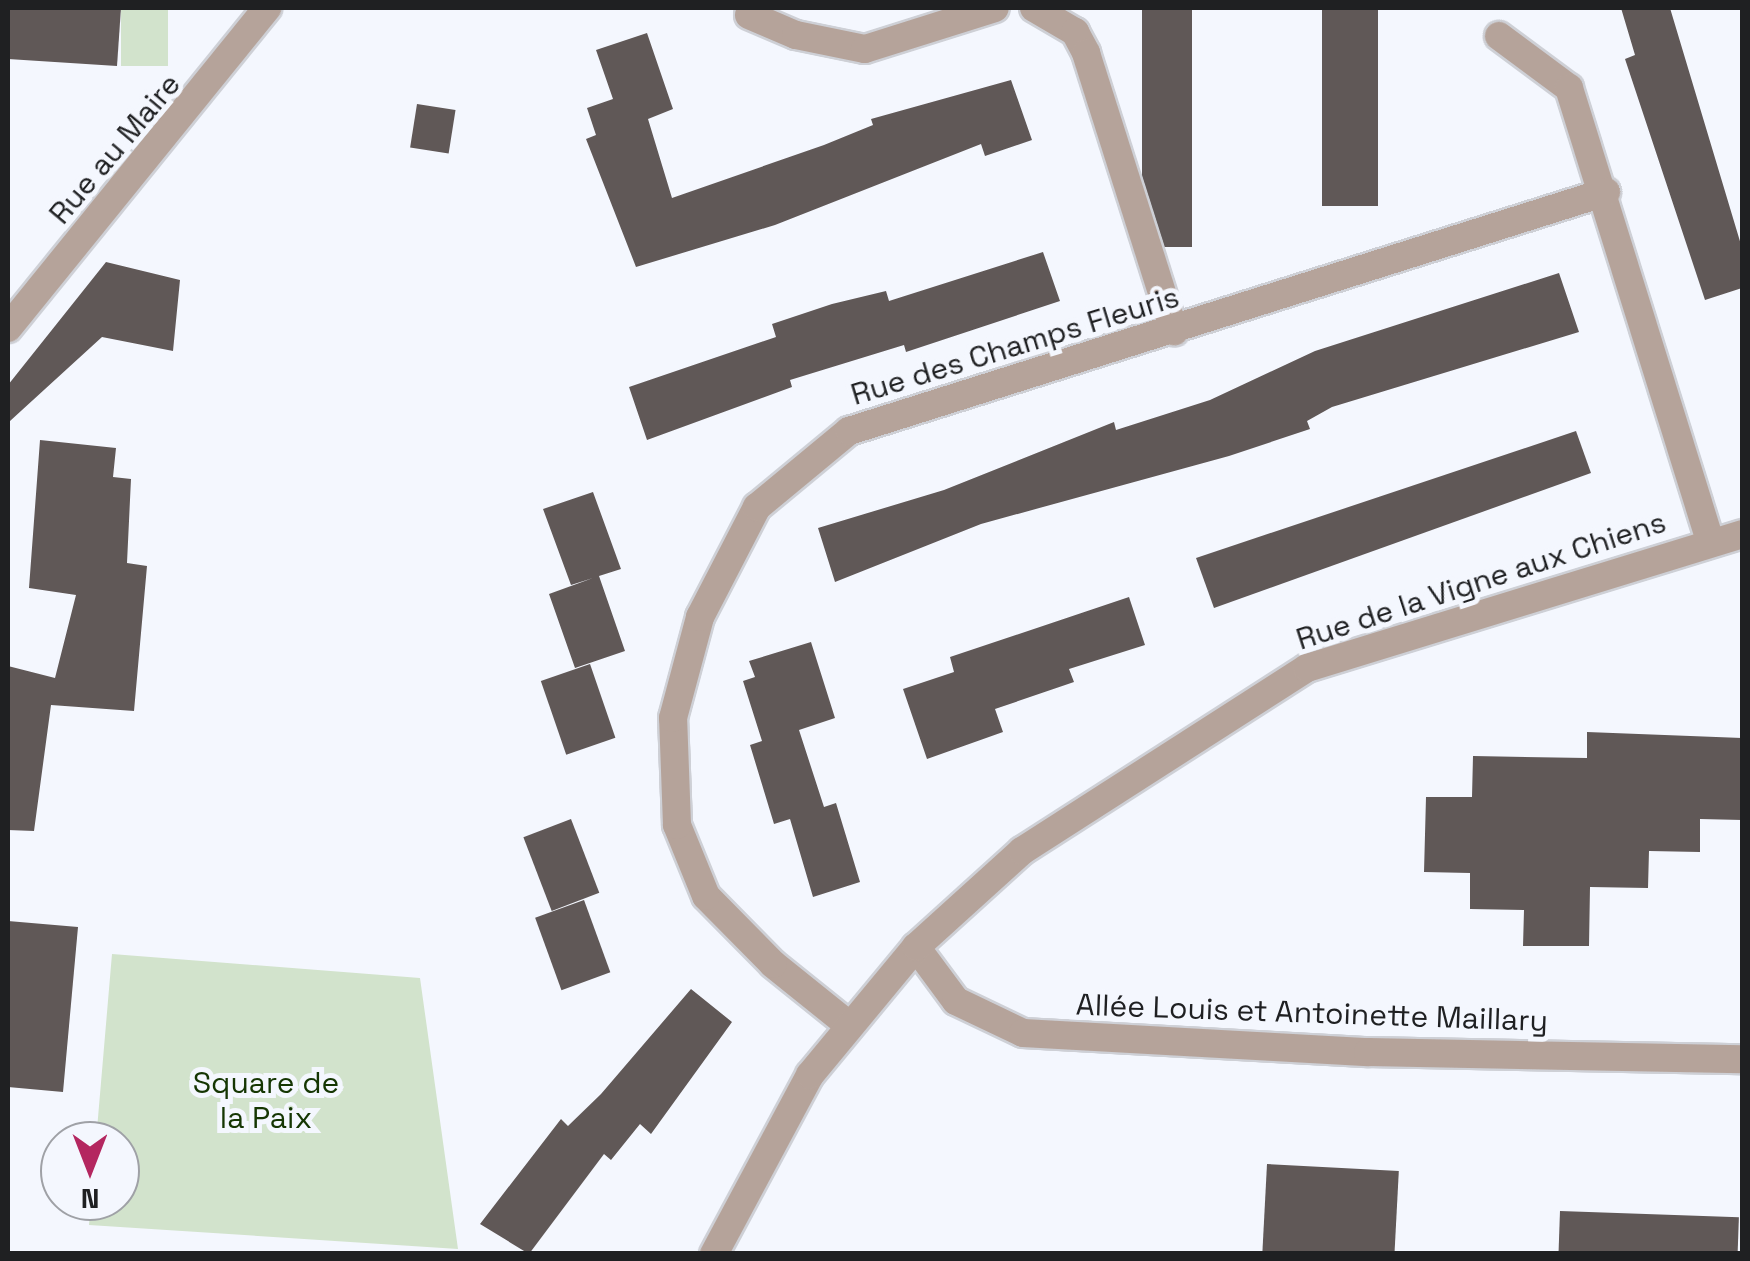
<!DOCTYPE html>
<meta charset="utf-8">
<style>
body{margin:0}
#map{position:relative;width:1750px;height:1261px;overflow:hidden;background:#f4f7fe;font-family:"Space Grotesk",sans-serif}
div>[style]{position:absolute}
.green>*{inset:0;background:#d2e3cc;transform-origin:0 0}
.building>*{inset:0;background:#605857;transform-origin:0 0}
.roads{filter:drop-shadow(2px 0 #ced0d6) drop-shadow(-2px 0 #ced0d6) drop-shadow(0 2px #ced0d6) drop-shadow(0 -2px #ced0d6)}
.minor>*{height:28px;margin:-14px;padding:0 14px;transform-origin:14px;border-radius:14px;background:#b5a39a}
span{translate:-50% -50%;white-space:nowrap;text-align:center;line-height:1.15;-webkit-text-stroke:10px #f4f7fe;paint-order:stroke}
.street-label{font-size:30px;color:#1f2022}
.park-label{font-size:30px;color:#153603}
.frame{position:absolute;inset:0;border:10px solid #1f2022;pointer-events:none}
.north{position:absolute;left:40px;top:1121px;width:100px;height:100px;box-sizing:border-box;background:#f4f7fe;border:2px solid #9fa1a6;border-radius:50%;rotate:180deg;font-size:28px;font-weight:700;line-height:40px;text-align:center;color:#1f2022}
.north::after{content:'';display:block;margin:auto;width:35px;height:45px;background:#b42760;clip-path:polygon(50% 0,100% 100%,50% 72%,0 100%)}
</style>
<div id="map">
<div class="green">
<div style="left:121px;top:8px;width:47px;height:58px"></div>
<div style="clip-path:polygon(112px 954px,420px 978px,458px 1249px,89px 1225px,91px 1201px,120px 1201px,120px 1141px,96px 1141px)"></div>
</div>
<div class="building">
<div style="clip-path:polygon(8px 8px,121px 8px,117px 66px,8px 59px)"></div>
<div style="left:1142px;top:8px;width:50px;height:239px"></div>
<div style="left:1322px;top:8px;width:56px;height:198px"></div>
<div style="clip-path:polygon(1621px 8px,1670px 8px,1742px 248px,1742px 288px,1705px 300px,1625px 59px,1635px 55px)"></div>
<div style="clip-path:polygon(647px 33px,673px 109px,648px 119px,672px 198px,824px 145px,873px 125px,871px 119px,1011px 80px,1032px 140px,985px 156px,981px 144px,775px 225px,636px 267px,586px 139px,596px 135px,587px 108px,613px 99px,596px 50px)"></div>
<div style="left:417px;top:104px;width:39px;height:44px;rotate:9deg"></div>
<div style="clip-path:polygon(1043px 252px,1060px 301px,906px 352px,904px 345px,790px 380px,792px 387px,647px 440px,629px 387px,776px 337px,772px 324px,832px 304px,886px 291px,889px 301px)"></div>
<div style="clip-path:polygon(106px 262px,180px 280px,173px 351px,102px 337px,10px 421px,8px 385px)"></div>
<div style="clip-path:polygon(1559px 273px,1579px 332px,1332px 407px,1307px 421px,1310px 429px,1229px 456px,981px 524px,835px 582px,818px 528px,944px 490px,1114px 422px,1116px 430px,1210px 400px,1315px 351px)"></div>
<div style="clip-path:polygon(1576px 431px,1591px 473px,1214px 608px,1196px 558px)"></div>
<div style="clip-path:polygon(40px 440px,116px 448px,113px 477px,131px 479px,127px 563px,147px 566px,134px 711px,51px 705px,34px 831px,8px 830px,8px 666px,55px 678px,76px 595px,29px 588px)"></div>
<div style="clip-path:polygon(593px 492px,621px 569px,599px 576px,625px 651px,575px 668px,549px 594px,593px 578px,571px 585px,543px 509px)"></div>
<div style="clip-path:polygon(1129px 597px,1145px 645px,1069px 669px,1074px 682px,995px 709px,1003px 732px,927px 759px,903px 689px,954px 672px,950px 657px)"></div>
<div style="clip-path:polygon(811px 642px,835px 718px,799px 730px,824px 807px,836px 803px,860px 882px,813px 897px,790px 819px,774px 824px,750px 745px,762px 741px,743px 681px,755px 677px,749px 661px)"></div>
<div style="left:590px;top:664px;width:78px;height:52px;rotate:71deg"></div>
<div style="clip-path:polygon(1587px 732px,1742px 738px,1742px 820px,1700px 819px,1700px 852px,1649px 851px,1648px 888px,1590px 887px,1589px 946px,1523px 946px,1524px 910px,1470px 909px,1470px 873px,1424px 872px,1426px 797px,1472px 797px,1473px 756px,1587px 758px)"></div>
<div style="left:571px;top:819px;width:79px;height:51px;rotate:69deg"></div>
<div style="left:584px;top:900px;width:77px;height:52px;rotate:70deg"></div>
<div style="clip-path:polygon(8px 921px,78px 927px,63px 1092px,8px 1087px)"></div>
<div style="clip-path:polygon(691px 989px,732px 1022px,651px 1134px,640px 1124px,611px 1160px,604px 1154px,529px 1254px,480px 1224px,561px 1119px,568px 1126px,601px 1094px)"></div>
<div style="left:1267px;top:1164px;width:132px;height:90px;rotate:3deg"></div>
<div style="left:1560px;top:1211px;width:179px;height:43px;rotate:2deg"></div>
</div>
<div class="roads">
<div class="minor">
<div style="left:1034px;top:8px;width:48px;rotate:30.3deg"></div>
<div style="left:1075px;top:32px;width:24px;rotate:62deg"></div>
<div style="left:1086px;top:53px;width:292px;rotate:72.4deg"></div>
<div style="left:749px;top:15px;width:51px;rotate:23.1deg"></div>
<div style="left:796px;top:35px;width:70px;rotate:11.5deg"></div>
<div style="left:865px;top:49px;width:136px;rotate:-17.5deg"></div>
<div style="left:1499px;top:36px;width:87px;rotate:36.6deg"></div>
<div style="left:1569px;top:88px;width:475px;rotate:72.7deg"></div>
<div style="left:8px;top:328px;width:412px;rotate:-51deg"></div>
<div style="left:916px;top:947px;width:67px;rotate:53.5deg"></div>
<div style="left:956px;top:1001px;width:74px;rotate:25.5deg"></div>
<div style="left:1023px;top:1033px;width:346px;rotate:3.2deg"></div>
<div style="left:1368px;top:1052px;width:374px;rotate:1.1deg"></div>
<div style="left:850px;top:1026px;width:99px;rotate:-141.2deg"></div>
<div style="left:773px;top:964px;width:95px;rotate:-134.6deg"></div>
<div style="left:706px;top:896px;width:77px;rotate:-112.2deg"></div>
<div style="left:677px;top:825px;width:107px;rotate:-92.1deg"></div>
<div style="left:673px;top:718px;width:105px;rotate:-75deg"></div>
<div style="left:700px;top:617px;width:124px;rotate:-62.6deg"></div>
<div style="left:757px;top:507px;width:119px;rotate:-39.6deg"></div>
<div style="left:849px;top:431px;width:794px;rotate:-17.52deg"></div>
<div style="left:714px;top:1254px;width:203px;rotate:-61.8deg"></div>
<div style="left:810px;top:1075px;width:166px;rotate:-50.4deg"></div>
<div style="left:916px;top:947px;width:143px;rotate:-42.2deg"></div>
<div style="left:1022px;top:851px;width:339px;rotate:-32.7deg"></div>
<div style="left:1307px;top:668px;width:455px;rotate:-17.1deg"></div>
</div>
</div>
<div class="street-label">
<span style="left:115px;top:149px;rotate:-50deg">Rue au Maire</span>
<span style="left:1015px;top:346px;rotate:-17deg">Rue des Champs Fleuris</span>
<span style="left:1481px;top:581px;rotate:-18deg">Rue de la Vigne aux Chiens</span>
<span style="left:1312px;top:1013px;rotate:2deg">Allée Louis et Antoinette Maillary</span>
</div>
<div class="park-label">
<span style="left:266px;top:1100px">Square de<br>la Paix</span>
</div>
<div class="frame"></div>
<div class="north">N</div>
</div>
